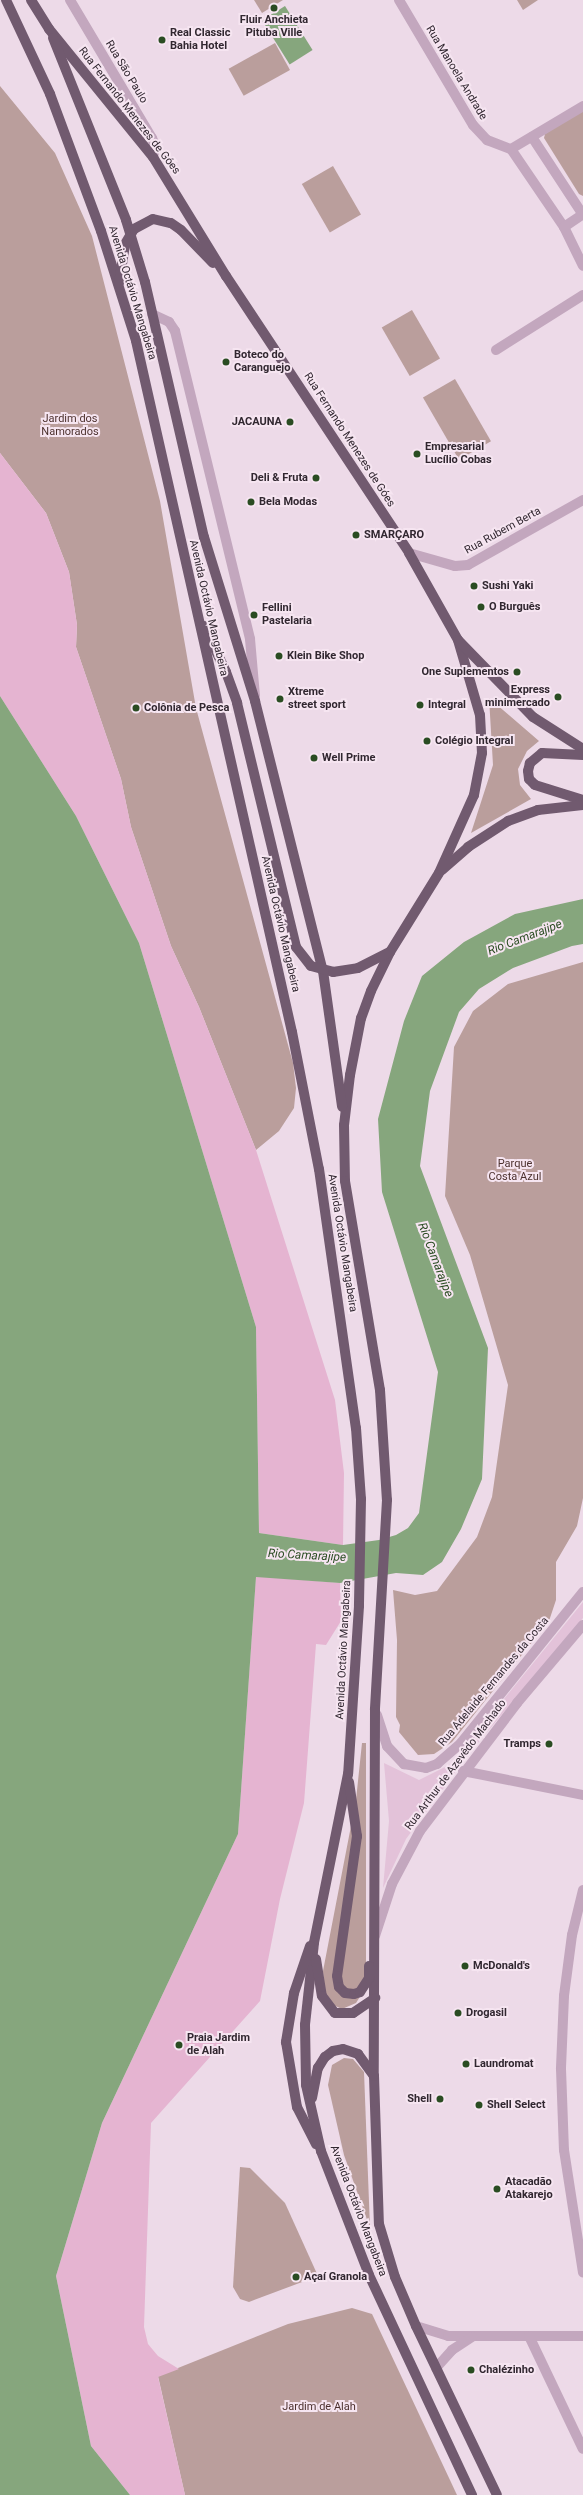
<!DOCTYPE html>
<meta charset="utf-8">
<style>
body{margin:0}
#map{position:relative;width:583px;height:2495px;overflow:hidden;background:#eddae8;font-family:Roboto,sans-serif}
div>[style]{position:absolute}
.green>*{inset:0;background:#ba9e9c;transform-origin:0 0}
.sand>*{inset:0;background:#e5b4d1}
.plaza>*{inset:0;background:#e3c2d9}
.water>*{inset:0;background:#86a67d;transform-origin:0 0}
.minor>*{height:10px;margin:-5px;padding:0 5px;transform-origin:5px;border-radius:5px;background:#c3a7be}
.major>*{height:10px;margin:-5px;padding:0 5px;transform-origin:5px;border-radius:5px;background:#715a6f}
.dots>*{width:11px;height:11px;translate:-50% -50%;box-sizing:border-box;border:2px solid #f6e5f1;border-radius:50%}
span{translate:-50% -50%;white-space:nowrap;text-align:center;line-height:1.15;-webkit-text-stroke:4px #f6e5f1;paint-order:stroke}
.poi-label{font-size:11px;color:#312730;font-weight:700}
.left{translate:0 -50%;text-align:left}
.right{translate:-100% -50%;text-align:right}
.street-label{font-size:11px;color:#312730}
.park-label{font-size:11px;color:#4c312e}
.water-label{font-size:12px;color:#2a4c22;font-style:italic}
</style>
<div id="map">
<div class="green">
<div style="clip-path:polygon(254px 0,283px 0,262px 13px)"></div>
<div style="clip-path:polygon(517px 0,538px 0,523px 10px)"></div>
<div style="left:275px;top:43px;width:31px;height:53px;rotate:61deg"></div>
<div style="clip-path:polygon(0 86px,55px 153px,92px 236px,160px 501px,196px 708px,293px 1063px,296px 1088px,294px 1108px,279px 1131px,256px 1150px,199px 1007px,171px 946px,131px 827px,121px 779px,76px 647px,77px 625px,69px 572px,46px 513px,0 453px)"></div>
<div style="clip-path:polygon(583px 109px,583px 196px,579px 194px,544px 138px,545px 134px)"></div>
<div style="left:333px;top:166px;width:56px;height:36px;rotate:60deg"></div>
<div style="left:412px;top:310px;width:56px;height:35px;rotate:60deg"></div>
<div style="left:455px;top:379px;width:72px;height:37px;rotate:60deg"></div>
<div style="clip-path:polygon(489px 698px,539px 741px,527px 751px,518px 769px,520px 785px,531px 799px,471px 833px,493px 765px)"></div>
<div style="clip-path:polygon(583px 962px,583px 1498px,577px 1526px,556px 1562px,556px 1600px,549px 1621px,452px 1742px,434px 1754px,418px 1755px,399px 1732px,400px 1725px,396px 1717px,397px 1640px,393px 1590px,415px 1595px,437px 1591px,477px 1537px,492px 1497px,508px 1385px,470px 1255px,445px 1196px,454px 1047px,473px 1011px,508px 984px)"></div>
<div style="clip-path:polygon(362px 1743px,366px 1743px,366px 1987px,356px 2003px,342px 2009px,329px 2003px,324px 1988px,323px 1971px,356px 1800px)"></div>
<div style="clip-path:polygon(344px 2058px,353px 2059px,364px 2072px,370px 2228px,344px 2155px,328px 2085px,332px 2065px)"></div>
<div style="clip-path:polygon(240px 2167px,250px 2168px,285px 2203px,318px 2276px,249px 2302px,240px 2299px,233px 2287px)"></div>
<div style="clip-path:polygon(352px 2308px,372px 2314px,457px 2495px,185px 2495px,158px 2376px,288px 2324px)"></div>
</div>
<div class="sand">
<div style="clip-path:polygon(0 453px,46px 513px,69px 572px,77px 625px,76px 647px,121px 779px,131px 827px,171px 946px,199px 1007px,256px 1150px,335px 1400px,344px 1473px,343px 1545px,259px 1533px,256px 1327px,139px 943px,76px 816px,0 696px)"></div>
<div style="clip-path:polygon(256px 1576px,340px 1583px,341px 1621px,326px 1645px,316px 1644px,304px 1803px,280px 1899px,260px 2001px,151px 2123px,144px 2327px,148px 2344px,158px 2356px,179px 2369px,158px 2377px,185px 2495px,130px 2495px,91px 2446px,56px 2276px,102px 2123px,238px 1834px)"></div>
</div>
<div class="plaza">
<div style="clip-path:polygon(583px 1602px,583px 1618px,471px 1751px,406px 1839px,383px 1888px,389px 1821px,384px 1763px,419px 1780px,451px 1764px)"></div>
</div>
<div class="water">
<div style="left:285px;top:6px;width:52px;height:27px;rotate:58deg"></div>
<div style="clip-path:polygon(0 696px,76px 816px,139px 943px,256px 1327px,259px 1533px,343px 1545px,379px 1540px,396px 1535px,408px 1528px,419px 1513px,438px 1372px,382px 1192px,378px 1119px,404px 1021px,422px 976px,464px 942px,515px 914px,583px 899px,583px 944px,572px 946px,513px 968px,479px 989px,459px 1012px,430px 1091px,420px 1166px,488px 1348px,482px 1479px,461px 1529px,442px 1562px,423px 1575px,396px 1573px,340px 1583px,256px 1577px,238px 1834px,102px 2123px,56px 2276px,91px 2446px,130px 2495px,0 2495px)"></div>
</div>
<div class="minor">
<div style="left:70px;top:0;width:161px;rotate:59.3deg"></div>
<div style="left:152px;top:138px;width:9px;rotate:69deg"></div>
<div style="left:155px;top:146px;width:11px;rotate:100deg"></div>
<div style="left:399px;top:0;width:145px;rotate:59.4deg"></div>
<div style="left:473px;top:125px;width:21px;rotate:47deg"></div>
<div style="left:487px;top:140px;width:26px;rotate:21deg"></div>
<div style="left:511px;top:149px;width:94px;rotate:55.8deg"></div>
<div style="left:564px;top:227px;width:43px;rotate:64deg"></div>
<div style="left:532px;top:137px;width:93px;rotate:56.8deg"></div>
<div style="left:511px;top:149px;width:84px;rotate:-30.8deg"></div>
<div style="left:564px;top:227px;width:23px;rotate:-34deg"></div>
<div style="left:152px;top:314px;width:19px;rotate:25deg"></div>
<div style="left:169px;top:322px;width:11px;rotate:56deg"></div>
<div style="left:175px;top:331px;width:317px;rotate:76.3deg"></div>
<div style="left:250px;top:639px;width:57px;rotate:85deg"></div>
<div style="left:496px;top:350px;width:103px;rotate:-32.3deg"></div>
<div style="left:409px;top:553px;width:48px;rotate:15.8deg"></div>
<div style="left:455px;top:566px;width:13px;rotate:-4deg"></div>
<div style="left:468px;top:565px;width:132px;rotate:-29.5deg"></div>
<div style="left:377px;top:1715px;width:33px;rotate:72deg"></div>
<div style="left:387px;top:1746px;width:25px;rotate:47deg"></div>
<div style="left:404px;top:1764px;width:22px;rotate:10deg"></div>
<div style="left:426px;top:1768px;width:12px;rotate:-20deg"></div>
<div style="left:437px;top:1764px;width:32px;rotate:-41deg"></div>
<div style="left:461px;top:1743px;width:194px;rotate:-51.1deg"></div>
<div style="left:463px;top:1771px;width:122px;rotate:11.3deg"></div>
<div style="left:583px;top:1890px;width:46px;rotate:103.7deg"></div>
<div style="left:572px;top:1935px;width:62px;rotate:97.5deg"></div>
<div style="left:564px;top:1996px;width:73px;rotate:92.4deg"></div>
<div style="left:561px;top:2069px;width:81px;rotate:87.9deg"></div>
<div style="left:564px;top:2150px;width:124px;rotate:81.2deg"></div>
<div style="left:375px;top:1936px;width:55px;rotate:-71.9deg"></div>
<div style="left:392px;top:1884px;width:60px;rotate:-62.2deg"></div>
<div style="left:420px;top:1831px;width:161px;rotate:-52.8deg"></div>
<div style="left:517px;top:1703px;width:102px;rotate:-49.8deg"></div>
<div style="left:416px;top:2326px;width:34px;rotate:17deg"></div>
<div style="left:448px;top:2336px;width:135px"></div>
<div style="left:529px;top:2336px;width:125px;rotate:64.5deg"></div>
<div style="left:436px;top:2368px;width:24px;rotate:-48deg"></div>
<div style="left:452px;top:2350px;width:24px;rotate:-33deg"></div>
</div>
<div class="major">
<div style="left:6px;top:0;width:104px;rotate:64.9deg"></div>
<div style="left:50px;top:94px;width:146px;rotate:69.6deg"></div>
<div style="left:101px;top:231px;width:115px;rotate:72.3deg"></div>
<div style="left:136px;top:341px;width:708px;rotate:77.28deg"></div>
<div style="left:292px;top:1032px;width:140px;rotate:78.9deg"></div>
<div style="left:319px;top:1169px;width:262px;rotate:81.9deg"></div>
<div style="left:356px;top:1428px;width:71px;rotate:86deg"></div>
<div style="left:361px;top:1499px;width:107px;rotate:91.1deg"></div>
<div style="left:359px;top:1606px;width:168px;rotate:93.7deg"></div>
<div style="left:348px;top:1774px;width:172px;rotate:101.4deg"></div>
<div style="left:314px;top:1943px;width:82px;rotate:96.3deg"></div>
<div style="left:305px;top:2025px;width:60px;rotate:89deg"></div>
<div style="left:306px;top:2085px;width:68px;rotate:77.2deg"></div>
<div style="left:321px;top:2151px;width:133px;rotate:68.8deg"></div>
<div style="left:369px;top:2275px;width:243px;rotate:64.9deg"></div>
<div style="left:31px;top:0;width:34px;rotate:58deg"></div>
<div style="left:49px;top:29px;width:165px;rotate:50.9deg"></div>
<div style="left:153px;top:157px;width:140px;rotate:58.5deg"></div>
<div style="left:226px;top:276px;width:332px;rotate:56.5deg"></div>
<div style="left:409px;top:553px;width:100px;rotate:60.6deg"></div>
<div style="left:458px;top:640px;width:78px;rotate:73.7deg"></div>
<div style="left:480px;top:715px;width:38px;rotate:87deg"></div>
<div style="left:482px;top:753px;width:43px;rotate:100.8deg"></div>
<div style="left:474px;top:795px;width:85px;rotate:114.2deg"></div>
<div style="left:439px;top:873px;width:93px;rotate:121.8deg"></div>
<div style="left:390px;top:952px;width:43px;rotate:116deg"></div>
<div style="left:371px;top:991px;width:29px;rotate:110deg"></div>
<div style="left:361px;top:1018px;width:58px;rotate:100.9deg"></div>
<div style="left:350px;top:1075px;width:50px;rotate:96.8deg"></div>
<div style="left:344px;top:1125px;width:56px;rotate:89deg"></div>
<div style="left:345px;top:1181px;width:212px;rotate:80.5deg"></div>
<div style="left:380px;top:1390px;width:110px;rotate:86.4deg"></div>
<div style="left:387px;top:1500px;width:210px;rotate:93.3deg"></div>
<div style="left:375px;top:1710px;width:366px;rotate:90.2deg"></div>
<div style="left:374px;top:2076px;width:148px;rotate:88.1deg"></div>
<div style="left:379px;top:2224px;width:55px;rotate:73.2deg"></div>
<div style="left:395px;top:2277px;width:53px;rotate:66.8deg"></div>
<div style="left:416px;top:2326px;width:187px;rotate:64.4deg"></div>
<div style="left:53px;top:38px;width:196px;rotate:68.1deg"></div>
<div style="left:126px;top:220px;width:65px;rotate:73deg"></div>
<div style="left:145px;top:282px;width:262px;rotate:77deg"></div>
<div style="left:204px;top:537px;width:172px;rotate:72.7deg"></div>
<div style="left:255px;top:701px;width:278px;rotate:75.9deg"></div>
<div style="left:323px;top:971px;width:137px;rotate:82deg"></div>
<div style="left:119px;top:283px;width:39px;rotate:-81deg"></div>
<div style="left:125px;top:244px;width:17px;rotate:-59deg"></div>
<div style="left:134px;top:229px;width:21px;rotate:-28deg"></div>
<div style="left:153px;top:219px;width:18px;rotate:13deg"></div>
<div style="left:171px;top:223px;width:12px;rotate:35deg"></div>
<div style="left:181px;top:230px;width:46px;rotate:45.9deg"></div>
<div style="left:204px;top:626px;width:51px;rotate:64.4deg"></div>
<div style="left:226px;top:672px;width:33px;rotate:70deg"></div>
<div style="left:237px;top:703px;width:251px;rotate:76.4deg"></div>
<div style="left:296px;top:947px;width:24px;rotate:52deg"></div>
<div style="left:311px;top:966px;width:23px;rotate:15deg"></div>
<div style="left:333px;top:972px;width:25px;rotate:-9deg"></div>
<div style="left:358px;top:968px;width:36px;rotate:-27deg"></div>
<div style="left:459px;top:641px;width:106px;rotate:45.8deg"></div>
<div style="left:533px;top:717px;width:59px;rotate:32.6deg"></div>
<div style="left:583px;top:755px;width:41px;rotate:-177.2deg"></div>
<div style="left:542px;top:753px;width:16px;rotate:140deg"></div>
<div style="left:530px;top:763px;width:8px;rotate:104deg"></div>
<div style="left:528px;top:771px;width:8px;rotate:83deg"></div>
<div style="left:529px;top:779px;width:8px;rotate:45deg"></div>
<div style="left:535px;top:785px;width:50px;rotate:17.4deg"></div>
<div style="left:442px;top:870px;width:35px;rotate:-41deg"></div>
<div style="left:468px;top:847px;width:48px;rotate:-33deg"></div>
<div style="left:508px;top:821px;width:32px;rotate:-20deg"></div>
<div style="left:538px;top:810px;width:45px;rotate:-6.3deg"></div>
<div style="left:349px;top:1782px;width:55px;rotate:81.6deg"></div>
<div style="left:357px;top:1836px;width:141px;rotate:98.1deg"></div>
<div style="left:337px;top:1976px;width:11px;rotate:80deg"></div>
<div style="left:339px;top:1987px;width:8px;rotate:45deg"></div>
<div style="left:345px;top:1993px;width:9px;rotate:6deg"></div>
<div style="left:354px;top:1994px;width:6px;rotate:-18deg"></div>
<div style="left:360px;top:1992px;width:17px;rotate:-57deg"></div>
<div style="left:369px;top:1978px;width:12px;rotate:-90deg"></div>
<div style="left:310px;top:1946px;width:50px;rotate:108.8deg"></div>
<div style="left:294px;top:1993px;width:50px;rotate:99.3deg"></div>
<div style="left:286px;top:2042px;width:66px;rotate:80.4deg"></div>
<div style="left:297px;top:2107px;width:42px;rotate:62.8deg"></div>
<div style="left:316px;top:1959px;width:37px;rotate:81deg"></div>
<div style="left:322px;top:1996px;width:21px;rotate:53deg"></div>
<div style="left:335px;top:2013px;width:18px"></div>
<div style="left:353px;top:2013px;width:27px;rotate:-34deg"></div>
<div style="left:312px;top:2098px;width:31px;rotate:-79deg"></div>
<div style="left:318px;top:2068px;width:13px;rotate:-58deg"></div>
<div style="left:325px;top:2057px;width:10px;rotate:-37deg"></div>
<div style="left:333px;top:2051px;width:10px;rotate:-11deg"></div>
<div style="left:343px;top:2049px;width:16px;rotate:18deg"></div>
<div style="left:358px;top:2054px;width:27px;rotate:54deg"></div>
</div>
<div class="dots">
<div style="left:274px;top:8px;background:#2a4c22"></div>
<div style="left:162px;top:40px;background:#2a4c22"></div>
<div style="left:226px;top:362px;background:#2a4c22"></div>
<div style="left:290px;top:422px;background:#2a4c22"></div>
<div style="left:417px;top:454px;background:#2a4c22"></div>
<div style="left:316px;top:478px;background:#2a4c22"></div>
<div style="left:251px;top:502px;background:#2a4c22"></div>
<div style="left:356px;top:535px;background:#2a4c22"></div>
<div style="left:474px;top:586px;background:#2a4c22"></div>
<div style="left:481px;top:607px;background:#2a4c22"></div>
<div style="left:254px;top:615px;background:#2a4c22"></div>
<div style="left:279px;top:656px;background:#2a4c22"></div>
<div style="left:517px;top:672px;background:#2a4c22"></div>
<div style="left:558px;top:697px;background:#2a4c22"></div>
<div style="left:280px;top:699px;background:#2a4c22"></div>
<div style="left:420px;top:705px;background:#2a4c22"></div>
<div style="left:136px;top:708px;background:#2a4c22"></div>
<div style="left:427px;top:741px;background:#2a4c22"></div>
<div style="left:314px;top:758px;background:#2a4c22"></div>
<div style="left:549px;top:1744px;background:#2a4c22"></div>
<div style="left:465px;top:1966px;background:#2a4c22"></div>
<div style="left:458px;top:2013px;background:#2a4c22"></div>
<div style="left:179px;top:2045px;background:#2a4c22"></div>
<div style="left:466px;top:2064px;background:#2a4c22"></div>
<div style="left:440px;top:2099px;background:#2a4c22"></div>
<div style="left:479px;top:2105px;background:#2a4c22"></div>
<div style="left:497px;top:2189px;background:#2a4c22"></div>
<div style="left:296px;top:2277px;background:#2a4c22"></div>
<div style="left:471px;top:2370px;background:#2a4c22"></div>
</div>
<div class="poi-label">
<span style="left:274px;top:27px">Fluir Anchieta<br>Pituba Ville</span>
<span class="left" style="left:170px;top:40px">Real Classic<br>Bahia Hotel</span>
<span class="left" style="left:234px;top:362px">Boteco do<br>Caranguejo</span>
<span class="right" style="left:282px;top:422px">JACAUNA</span>
<span class="left" style="left:425px;top:454px">Empresarial<br>Lucílio Cobas</span>
<span class="right" style="left:308px;top:478px">Deli &amp; Fruta</span>
<span class="left" style="left:259px;top:502px">Bela Modas</span>
<span class="left" style="left:364px;top:535px">SMARÇARO</span>
<span class="left" style="left:482px;top:586px">Sushi Yaki</span>
<span class="left" style="left:489px;top:607px">O Burguês</span>
<span class="left" style="left:262px;top:615px">Fellini<br>Pastelaria</span>
<span class="left" style="left:287px;top:656px">Klein Bike Shop</span>
<span class="right" style="left:509px;top:672px">One Suplementos</span>
<span class="right" style="left:550px;top:697px">Express<br>minimercado</span>
<span class="left" style="left:288px;top:699px">Xtreme<br>street sport</span>
<span class="left" style="left:428px;top:705px">Integral</span>
<span class="left" style="left:144px;top:708px">Colônia de Pesca</span>
<span class="left" style="left:435px;top:741px">Colégio Integral</span>
<span class="left" style="left:322px;top:758px">Well Prime</span>
<span class="right" style="left:541px;top:1744px">Tramps</span>
<span class="left" style="left:473px;top:1966px">McDonald's</span>
<span class="left" style="left:466px;top:2013px">Drogasil</span>
<span class="left" style="left:187px;top:2045px">Praia Jardim<br>de Alah</span>
<span class="left" style="left:474px;top:2064px">Laundromat</span>
<span class="right" style="left:432px;top:2099px">Shell</span>
<span class="left" style="left:487px;top:2105px">Shell Select</span>
<span class="left" style="left:505px;top:2189px">Atacadão<br>Atakarejo</span>
<span class="left" style="left:304px;top:2277px">Açaí Granola</span>
<span class="left" style="left:479px;top:2370px">Chalézinho</span>
</div>
<div class="street-label">
<span style="left:126px;top:72px;rotate:59deg">Rua São Paulo</span>
<span style="left:456px;top:73px;rotate:59deg">Rua Manoela Andrade</span>
<span style="left:129px;top:111px;rotate:52deg">Rua Fernando Menezes de Góes</span>
<span style="left:132px;top:293px;rotate:73deg">Avenida Octávio Mangabeira</span>
<span style="left:349px;top:440px;rotate:57deg">Rua Fernando Menezes de Góes</span>
<span style="left:503px;top:531px;rotate:-29deg">Rua Rubem Berta</span>
<span style="left:208px;top:608px;rotate:77deg">Avenida Octávio Mangabeira</span>
<span style="left:280px;top:924px;rotate:77deg">Avenida Octávio Mangabeira</span>
<span style="left:342px;top:1243px;rotate:81deg">Avenida Octávio Mangabeira</span>
<span style="left:344px;top:1650px;rotate:-87deg">Avenida Octávio Mangabeira</span>
<span style="left:494px;top:1682px;rotate:-50deg">Rua Adelaide Fernandes da Costa</span>
<span style="left:456px;top:1765px;rotate:-53deg">Rua Arthur de Azevêdo Machado</span>
<span style="left:358px;top:2211px;rotate:69deg">Avenida Octávio Mangabeira</span>
</div>
<div class="park-label">
<span style="left:70px;top:426px">Jardim dos<br>Namorados</span>
<span style="left:515px;top:1171px">Parque<br>Costa Azul</span>
<span style="left:319px;top:2407px">Jardim de Alah</span>
</div>
<div class="water-label">
<span style="left:525px;top:938px;rotate:-21deg">Rio Camarajipe</span>
<span style="left:435px;top:1260px;rotate:69deg">Rio Camarajipe</span>
<span style="left:307px;top:1556px;rotate:3deg">Rio Camarajipe</span>
</div>
</div>
